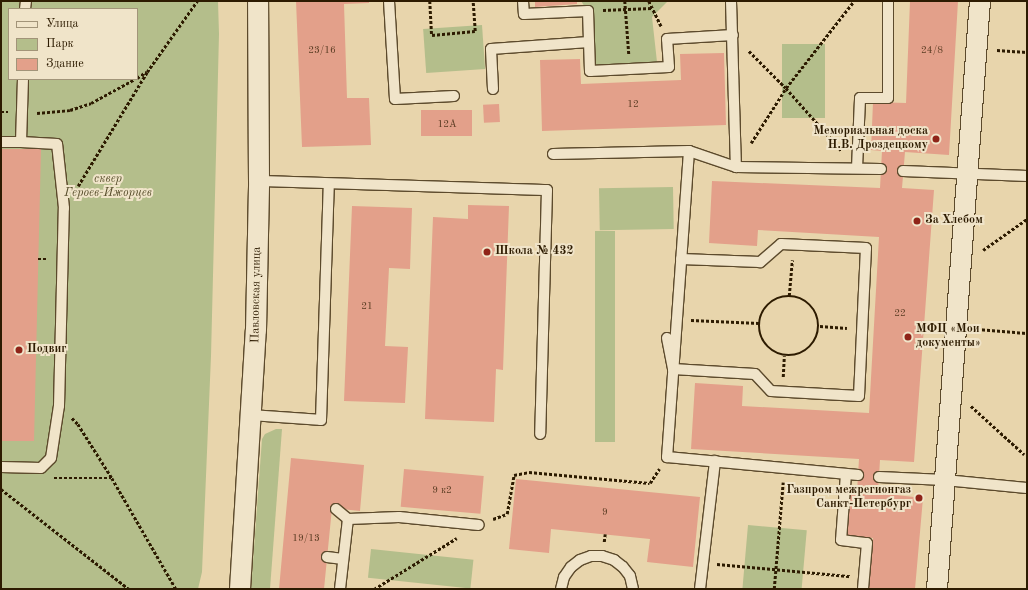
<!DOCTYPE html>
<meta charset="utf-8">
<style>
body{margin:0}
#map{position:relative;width:1028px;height:590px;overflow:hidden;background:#e8d5ac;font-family:"Old Standard TT",serif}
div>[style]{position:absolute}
.green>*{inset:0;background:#b4be8b;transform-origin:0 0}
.building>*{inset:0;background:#e3a08a;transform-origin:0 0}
.path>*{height:2.5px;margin-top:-1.25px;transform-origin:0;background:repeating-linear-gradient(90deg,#2d1b01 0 3px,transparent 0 5px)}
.path>.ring{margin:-1.25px;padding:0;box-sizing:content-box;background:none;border:2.5px solid #2d1b01;border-radius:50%}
.roads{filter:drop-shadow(1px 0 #5c4a2c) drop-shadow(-1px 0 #5c4a2c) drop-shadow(0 1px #5c4a2c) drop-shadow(0 -1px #5c4a2c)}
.lane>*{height:10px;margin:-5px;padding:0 5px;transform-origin:5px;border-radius:5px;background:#f0e4c9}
.street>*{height:20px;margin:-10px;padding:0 10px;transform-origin:10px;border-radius:10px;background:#f0e4c9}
.dots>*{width:11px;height:11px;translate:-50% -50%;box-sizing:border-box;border:2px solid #f0e4c9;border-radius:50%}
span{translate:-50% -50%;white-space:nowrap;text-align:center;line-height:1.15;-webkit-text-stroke:4px #f0e4c9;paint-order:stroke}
.number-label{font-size:10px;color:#5a3c23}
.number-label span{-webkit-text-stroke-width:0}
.poi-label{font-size:12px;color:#2d1b01;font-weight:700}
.right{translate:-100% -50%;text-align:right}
.left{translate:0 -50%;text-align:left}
.park-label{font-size:12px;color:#564c2a;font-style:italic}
.street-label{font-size:12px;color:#2d1b01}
.frame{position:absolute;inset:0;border:2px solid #2d1b01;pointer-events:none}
.legend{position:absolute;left:8px;top:8px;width:130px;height:72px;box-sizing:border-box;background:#f0e4c9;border:1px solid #a29479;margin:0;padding:5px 7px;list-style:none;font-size:12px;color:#2d1b01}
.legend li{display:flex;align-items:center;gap:8px;height:20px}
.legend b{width:20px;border:1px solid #a29479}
</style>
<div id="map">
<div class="green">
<div style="clip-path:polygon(evenodd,1px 1px,218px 1px,219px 34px,211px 356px,202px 572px,198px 589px,1px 589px,1px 1px,9px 9px,137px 9px,137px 79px,9px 79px,9px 9px)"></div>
<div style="clip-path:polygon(581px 1px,668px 1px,652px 17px,657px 62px,593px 65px,591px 16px)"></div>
<div style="left:482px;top:25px;width:44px;height:59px;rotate:86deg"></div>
<div style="left:825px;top:44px;width:74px;height:43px;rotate:90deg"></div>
<div style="left:673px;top:187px;width:42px;height:74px;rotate:89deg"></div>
<div style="left:595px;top:231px;width:20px;height:211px"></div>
<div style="clip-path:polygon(276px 429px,282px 429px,270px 589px,251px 589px,262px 439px,265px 434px)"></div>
<div style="left:748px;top:525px;width:59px;height:64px;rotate:5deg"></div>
<div style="left:371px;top:549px;width:103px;height:29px;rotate:6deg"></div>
</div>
<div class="building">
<div style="clip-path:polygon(296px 1px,369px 1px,369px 3px,344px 4px,347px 98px,369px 98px,371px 145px,302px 147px)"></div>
<div style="clip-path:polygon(535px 1px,577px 1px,577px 4px,535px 7px)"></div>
<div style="clip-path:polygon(910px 1px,958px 1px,949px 155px,905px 152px,902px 188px,934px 190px,914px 462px,880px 460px,878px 493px,923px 498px,915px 589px,868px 589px,873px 538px,846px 535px,850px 491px,857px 492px,859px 459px,691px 449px,695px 383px,743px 386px,742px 406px,869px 413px,879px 237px,758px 230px,757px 246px,709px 243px,712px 181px,880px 188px,882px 151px,871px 150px,873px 102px,906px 103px)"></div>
<div style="clip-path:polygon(724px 53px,726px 125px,542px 131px,540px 60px,580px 59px,581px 84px,681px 80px,680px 54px)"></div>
<div style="left:499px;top:104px;width:18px;height:16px;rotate:87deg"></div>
<div style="left:472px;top:110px;width:26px;height:51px;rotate:90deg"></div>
<div style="clip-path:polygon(1px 149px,41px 149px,34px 441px,1px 441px)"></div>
<div style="clip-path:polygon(468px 205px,509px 206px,503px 370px,496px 369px,494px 422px,425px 419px,433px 217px,468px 219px)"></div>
<div style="clip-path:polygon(352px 206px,412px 208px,410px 269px,389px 268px,385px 346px,408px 347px,405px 403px,344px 401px)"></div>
<div style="clip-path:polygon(291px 458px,364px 465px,360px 511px,332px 508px,324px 589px,279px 589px)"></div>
<div style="left:404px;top:469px;width:80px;height:38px;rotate:5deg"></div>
<div style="clip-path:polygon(516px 479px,700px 497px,693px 567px,647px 562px,650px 539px,551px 529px,549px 553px,509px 549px)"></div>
</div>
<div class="path">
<div style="left:430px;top:1px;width:34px;rotate:87deg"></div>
<div style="left:432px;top:35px;width:43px;rotate:-5.3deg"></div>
<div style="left:475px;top:31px;width:30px;rotate:-94deg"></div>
<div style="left:625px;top:1px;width:53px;rotate:85.7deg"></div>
<div style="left:649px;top:1px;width:28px;rotate:64deg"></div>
<div style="left:603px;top:10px;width:49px;rotate:-2.3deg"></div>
<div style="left:997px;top:50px;width:30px;rotate:4deg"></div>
<div style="left:749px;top:51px;width:52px;rotate:45deg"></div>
<div style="left:786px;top:88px;width:84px;rotate:48.4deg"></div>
<div style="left:137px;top:78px;width:11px;rotate:-34deg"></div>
<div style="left:1px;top:112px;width:7px"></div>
<div style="left:37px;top:113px;width:33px;rotate:-5deg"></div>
<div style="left:70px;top:110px;width:22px;rotate:-18deg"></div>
<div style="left:91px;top:103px;width:50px;rotate:-28.6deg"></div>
<div style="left:751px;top:143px;width:65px;rotate:-57.5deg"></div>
<div style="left:786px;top:88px;width:110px;rotate:-52deg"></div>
<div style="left:78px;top:186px;width:133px;rotate:-58.8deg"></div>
<div style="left:147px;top:72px;width:87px;rotate:-54.8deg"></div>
<div style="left:983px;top:250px;width:54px;rotate:-35.2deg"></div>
<div style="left:38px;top:259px;width:10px"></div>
<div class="ring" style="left:759px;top:296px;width:57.5px;height:57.5px"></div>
<div style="left:789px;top:296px;width:36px;rotate:-85deg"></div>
<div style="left:691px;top:320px;width:68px;rotate:2.5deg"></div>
<div style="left:820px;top:326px;width:27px;rotate:4deg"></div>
<div style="left:977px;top:329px;width:50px;rotate:4.6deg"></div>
<div style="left:783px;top:377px;width:21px;rotate:-87deg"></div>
<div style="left:971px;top:406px;width:72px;rotate:42.2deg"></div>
<div style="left:72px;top:418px;width:8px;rotate:45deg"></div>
<div style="left:78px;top:424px;width:64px;rotate:57.8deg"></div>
<div style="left:112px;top:478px;width:128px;rotate:60deg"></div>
<div style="left:54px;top:478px;width:57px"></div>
<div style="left:1px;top:489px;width:162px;rotate:38deg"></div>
<div style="left:493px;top:519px;width:15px;rotate:-20deg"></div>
<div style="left:507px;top:514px;width:40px;rotate:-80deg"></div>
<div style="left:514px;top:475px;width:15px;rotate:-11deg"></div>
<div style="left:529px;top:472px;width:121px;rotate:5.2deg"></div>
<div style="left:650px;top:483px;width:17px;rotate:-57deg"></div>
<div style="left:604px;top:542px;width:8px;rotate:-83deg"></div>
<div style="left:717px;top:564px;width:134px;rotate:5.2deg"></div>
<div style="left:374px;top:589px;width:97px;rotate:-31.6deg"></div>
<div style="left:774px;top:589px;width:107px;rotate:-85.2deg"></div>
</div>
<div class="roads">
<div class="lane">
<div style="left:389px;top:1px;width:98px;rotate:86.5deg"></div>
<div style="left:395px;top:99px;width:59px;rotate:-2.9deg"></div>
<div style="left:523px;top:1px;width:13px;rotate:86deg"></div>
<div style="left:524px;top:14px;width:64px;rotate:-2.7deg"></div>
<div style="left:588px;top:11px;width:60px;rotate:88.1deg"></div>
<div style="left:590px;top:71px;width:79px;rotate:-2.9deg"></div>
<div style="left:669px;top:67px;width:28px;rotate:-94deg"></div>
<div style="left:667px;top:39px;width:66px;rotate:-3.5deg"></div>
<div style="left:731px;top:1px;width:166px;rotate:88.3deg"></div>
<div style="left:25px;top:9px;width:8px;rotate:-83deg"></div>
<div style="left:493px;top:89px;width:40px;rotate:-92.9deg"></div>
<div style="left:491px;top:49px;width:98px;rotate:-4.1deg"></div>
<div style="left:1px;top:142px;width:20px"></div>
<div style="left:689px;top:151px;width:307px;rotate:94.1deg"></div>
<div style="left:667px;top:457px;width:192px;rotate:5.4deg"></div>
<div style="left:553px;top:154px;width:136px;rotate:-1.3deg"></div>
<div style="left:689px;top:151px;width:50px;rotate:18.8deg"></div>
<div style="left:736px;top:167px;width:145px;rotate:0.8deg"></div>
<div style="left:857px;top:168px;width:70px;rotate:-87.5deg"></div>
<div style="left:860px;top:98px;width:28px"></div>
<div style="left:888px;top:98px;width:97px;rotate:-90deg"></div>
<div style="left:903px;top:171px;width:124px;rotate:2.3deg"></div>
<div style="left:259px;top:181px;width:288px;rotate:1.8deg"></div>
<div style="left:547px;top:190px;width:244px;rotate:91.6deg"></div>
<div style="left:667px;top:338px;width:32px;rotate:79deg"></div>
<div style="left:673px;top:369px;width:82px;rotate:3.5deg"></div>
<div style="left:755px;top:374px;width:23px;rotate:47deg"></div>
<div style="left:771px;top:391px;width:88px;rotate:3.3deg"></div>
<div style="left:859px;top:396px;width:148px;rotate:-87.3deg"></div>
<div style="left:866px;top:248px;width:85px;rotate:-177.3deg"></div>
<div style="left:781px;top:244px;width:28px;rotate:139deg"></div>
<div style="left:760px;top:262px;width:79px;rotate:-177.8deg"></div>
<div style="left:252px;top:415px;width:69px;rotate:4.1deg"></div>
<div style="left:321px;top:420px;width:236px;rotate:-88.1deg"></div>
<div style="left:1px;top:467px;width:40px;rotate:1.4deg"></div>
<div style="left:41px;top:468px;width:14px;rotate:-45deg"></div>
<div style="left:51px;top:458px;width:53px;rotate:-81.3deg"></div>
<div style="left:59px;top:406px;width:198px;rotate:-88.6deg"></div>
<div style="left:64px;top:208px;width:64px;rotate:-96.2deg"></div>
<div style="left:57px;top:144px;width:36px;rotate:-177deg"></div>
<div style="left:21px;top:142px;width:63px;rotate:-88.2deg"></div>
<div style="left:846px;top:474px;width:66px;rotate:94.3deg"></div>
<div style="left:841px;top:540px;width:26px;rotate:7deg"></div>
<div style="left:867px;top:543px;width:46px;rotate:95deg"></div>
<div style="left:879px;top:477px;width:66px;rotate:2.6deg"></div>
<div style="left:945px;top:480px;width:82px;rotate:5.6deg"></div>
<div style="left:336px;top:509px;width:16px;rotate:40deg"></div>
<div style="left:327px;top:557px;width:16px;rotate:7deg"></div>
<div style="left:340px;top:589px;width:70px;rotate:-83.5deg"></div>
<div style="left:348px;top:519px;width:51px;rotate:-2.2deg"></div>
<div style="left:399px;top:517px;width:80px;rotate:5.7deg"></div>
<div style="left:561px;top:589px;width:12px;rotate:-76deg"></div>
<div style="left:564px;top:577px;width:12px;rotate:-55deg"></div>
<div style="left:571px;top:567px;width:11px;rotate:-38deg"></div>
<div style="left:580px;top:560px;width:12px;rotate:-20deg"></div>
<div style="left:591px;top:556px;width:11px"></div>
<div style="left:602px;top:556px;width:13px;rotate:18deg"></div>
<div style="left:614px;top:560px;width:11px;rotate:38deg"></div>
<div style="left:623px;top:567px;width:11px;rotate:52deg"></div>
<div style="left:630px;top:576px;width:13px;rotate:77deg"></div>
<div style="left:700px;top:589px;width:129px;rotate:-83.3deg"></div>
</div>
<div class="street">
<div style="left:240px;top:589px;width:259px;rotate:-86.5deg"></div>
<div style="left:256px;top:330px;width:149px;rotate:-88.8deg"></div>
<div style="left:259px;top:181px;width:180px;rotate:-90.3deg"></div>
<div style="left:937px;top:589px;width:590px;rotate:-85.82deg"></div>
</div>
</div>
<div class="dots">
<div style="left:936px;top:139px;background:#8f2418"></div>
<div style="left:917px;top:221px;background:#8f2418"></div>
<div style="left:487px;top:252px;background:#8f2418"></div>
<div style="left:908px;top:337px;background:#8f2418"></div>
<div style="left:19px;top:350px;background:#8f2418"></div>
<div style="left:919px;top:498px;background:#8f2418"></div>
</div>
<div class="number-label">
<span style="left:322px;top:51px">23/16</span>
<span style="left:932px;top:51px">24/8</span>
<span style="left:633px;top:105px">12</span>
<span style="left:447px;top:125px">12А</span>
<span style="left:367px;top:307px">21</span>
<span style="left:900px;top:314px">22</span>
<span style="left:442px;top:491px">9 к2</span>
<span style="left:605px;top:513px">9</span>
<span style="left:306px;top:539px">19/13</span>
</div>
<div class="poi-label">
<span class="right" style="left:928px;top:139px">Мемориальная доска<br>Н.В. Дроздецкому</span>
<span class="left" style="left:925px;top:221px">За Хлебом</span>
<span class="left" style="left:495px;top:252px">Школа № 432</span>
<span class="left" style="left:916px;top:337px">МФЦ «Мои<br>документы»</span>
<span class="left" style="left:27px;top:350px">Подвиг</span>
<span class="right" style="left:911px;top:498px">Газпром межрегионгаз<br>Санкт-Петербург</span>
</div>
<div class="park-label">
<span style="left:108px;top:187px">сквер<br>Героев-Ижорцев</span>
</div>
<div class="street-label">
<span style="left:257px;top:295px;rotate:-89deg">Павловская улица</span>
</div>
<div class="frame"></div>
<ul class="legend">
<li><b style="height:5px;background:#f0e4c9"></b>Улица</li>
<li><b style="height:11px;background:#b4be8b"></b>Парк</li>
<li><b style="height:11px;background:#e3a08a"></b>Здание</li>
</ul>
</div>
